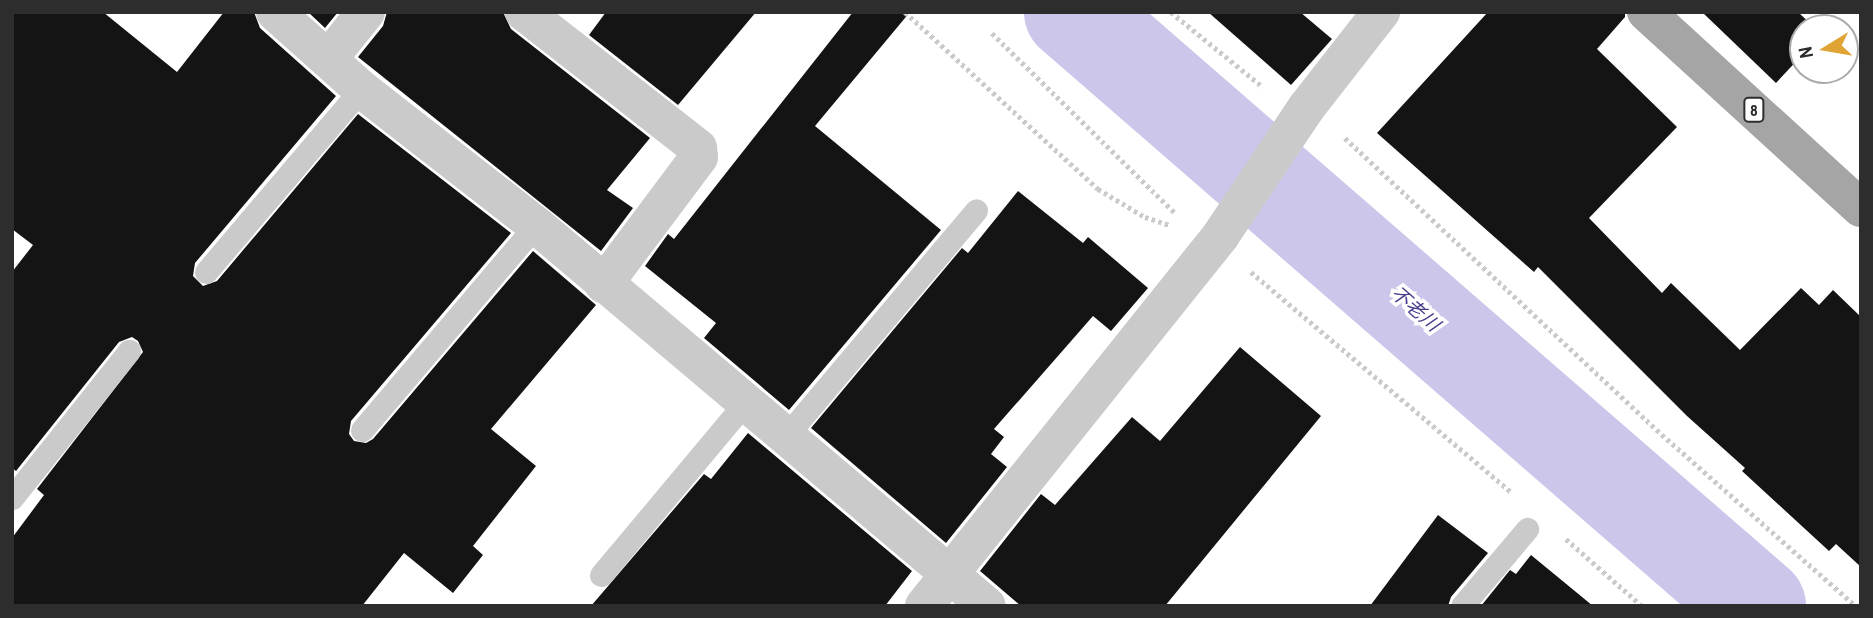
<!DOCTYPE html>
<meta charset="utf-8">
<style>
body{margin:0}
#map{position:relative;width:1873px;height:618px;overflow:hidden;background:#fff;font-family:"Archivo Narrow","Noto Sans JP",sans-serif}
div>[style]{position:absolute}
.river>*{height:98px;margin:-49px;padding:0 49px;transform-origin:49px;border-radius:49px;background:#ccc7ea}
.building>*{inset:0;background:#141414}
.path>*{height:4.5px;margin-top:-2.25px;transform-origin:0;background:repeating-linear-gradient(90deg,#cacaca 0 3.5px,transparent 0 7px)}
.lane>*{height:23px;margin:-11.5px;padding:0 11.5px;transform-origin:11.5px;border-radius:11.5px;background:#cacaca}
.street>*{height:38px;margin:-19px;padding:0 19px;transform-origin:19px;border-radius:19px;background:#cacaca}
.primary>*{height:38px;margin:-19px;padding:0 19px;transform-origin:19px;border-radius:19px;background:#a5a5a5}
span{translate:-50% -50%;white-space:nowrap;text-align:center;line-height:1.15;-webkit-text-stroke:7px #fff;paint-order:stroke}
.shield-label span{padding:2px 5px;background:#fff;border:2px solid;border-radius:5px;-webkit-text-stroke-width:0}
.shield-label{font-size:16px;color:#2d2d2d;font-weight:700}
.water-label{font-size:19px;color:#473e8c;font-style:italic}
.frame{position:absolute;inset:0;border:14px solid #2d2d2d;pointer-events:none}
.north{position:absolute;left:1789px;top:14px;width:70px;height:70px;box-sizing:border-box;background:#fff;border:2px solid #ababab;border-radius:50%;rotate:259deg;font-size:19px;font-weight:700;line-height:28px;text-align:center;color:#2d2d2d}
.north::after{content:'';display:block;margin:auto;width:24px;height:32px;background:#dfa434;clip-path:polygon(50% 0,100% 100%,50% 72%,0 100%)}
</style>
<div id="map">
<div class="river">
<div style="left:1073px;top:12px;width:906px;rotate:40.97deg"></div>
</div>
<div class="building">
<div style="clip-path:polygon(12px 12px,103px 12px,177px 72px,224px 12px,254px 12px,260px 28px,336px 96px,195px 263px,193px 276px,203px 286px,217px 281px,358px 114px,511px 233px,351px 421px,349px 434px,354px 441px,366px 443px,373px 439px,533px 251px,596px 305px,491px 429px,536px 466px,473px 546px,483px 555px,453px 593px,404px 553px,362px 606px,12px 606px,12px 538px,44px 495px,37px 489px,143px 352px,138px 341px,132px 337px,119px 342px,16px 471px,12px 468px,12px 272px,33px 245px,12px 229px)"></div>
<div style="clip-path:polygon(308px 12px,338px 12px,325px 28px)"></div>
<div style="clip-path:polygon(387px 12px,503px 12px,511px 29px,650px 138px,607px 190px,633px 208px,601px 251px,358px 57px,383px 26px)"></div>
<div style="clip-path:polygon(606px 12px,756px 12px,678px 105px,589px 35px)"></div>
<div style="clip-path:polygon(853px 12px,910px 12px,815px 126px,941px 230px,789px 410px,704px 338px,716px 323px,645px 266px,668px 234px,674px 239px)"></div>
<div style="clip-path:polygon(1208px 12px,1300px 12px,1332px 39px,1291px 85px)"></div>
<div style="clip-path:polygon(1488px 12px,1625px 12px,1625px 17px,1597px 49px,1677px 127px,1589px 218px,1662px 293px,1671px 283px,1740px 350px,1801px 288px,1819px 305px,1833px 290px,1861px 317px,1861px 567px,1836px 544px,1829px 551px,1742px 471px,1745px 468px,1687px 416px,1538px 267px,1534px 272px,1377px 133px)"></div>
<div style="clip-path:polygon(1702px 12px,1798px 12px,1815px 28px,1803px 28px,1803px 54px,1776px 83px)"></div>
<div style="clip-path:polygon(1018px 191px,1083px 243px,1088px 237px,1148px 288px,1111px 331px,1093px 316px,994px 429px,1004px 437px,991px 454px,1007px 467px,946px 543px,811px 428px,962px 248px,968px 253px)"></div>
<div style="clip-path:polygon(1240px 347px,1321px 416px,1165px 606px,1021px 606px,980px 571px,1041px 494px,1055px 505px,1132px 417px,1160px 441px)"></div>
<div style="clip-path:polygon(748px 433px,912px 571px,885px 606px,591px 606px,704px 474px,711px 479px)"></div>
<div style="clip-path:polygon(1438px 515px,1488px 553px,1451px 597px,1448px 606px,1370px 606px)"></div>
<div style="clip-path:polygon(1531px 555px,1593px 606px,1481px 606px,1510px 570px,1516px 574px)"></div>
</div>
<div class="path">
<div style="left:905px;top:12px;width:262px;rotate:42.5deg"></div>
<div style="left:1098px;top:189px;width:55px;rotate:30.8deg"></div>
<div style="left:1145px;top:217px;width:26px;rotate:18deg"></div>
<div style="left:1171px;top:12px;width:119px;rotate:39.2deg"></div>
<div style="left:992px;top:33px;width:258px;rotate:44.5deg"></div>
<div style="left:1345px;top:138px;width:441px;rotate:43.1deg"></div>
<div style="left:1667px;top:439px;width:252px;rotate:41.5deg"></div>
<div style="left:1251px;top:272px;width:341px;rotate:40.2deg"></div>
<div style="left:1566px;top:539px;width:101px;rotate:41.4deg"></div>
</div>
<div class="lane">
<div style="left:206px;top:272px;width:240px;rotate:-49.7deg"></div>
<div style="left:362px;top:430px;width:269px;rotate:-49.7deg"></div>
<div style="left:786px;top:436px;width:295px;rotate:-49.9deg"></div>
<div style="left:12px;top:498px;width:188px;rotate:-51.5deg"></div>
<div style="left:601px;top:575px;width:224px;rotate:-50.1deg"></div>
<div style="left:1462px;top:606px;width:101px;rotate:-49.8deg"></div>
</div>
<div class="street">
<div style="left:275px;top:12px;width:115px;rotate:41.8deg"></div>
<div style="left:361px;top:89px;width:222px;rotate:37.9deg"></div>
<div style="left:536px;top:225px;width:590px;rotate:40.19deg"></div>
<div style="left:524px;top:12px;width:221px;rotate:38deg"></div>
<div style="left:698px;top:148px;width:9px;rotate:84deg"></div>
<div style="left:699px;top:157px;width:159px;rotate:126.8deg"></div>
<div style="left:329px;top:58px;width:59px;rotate:-51.2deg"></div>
<div style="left:924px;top:606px;width:475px;rotate:-51.3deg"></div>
<div style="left:1221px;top:235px;width:153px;rotate:-56.2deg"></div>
<div style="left:1306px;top:108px;width:122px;rotate:-52deg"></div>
</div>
<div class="primary">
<div style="left:1646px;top:12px;width:291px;rotate:42.4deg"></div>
</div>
<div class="shield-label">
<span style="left:1754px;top:110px">8</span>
</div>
<div class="water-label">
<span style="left:1415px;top:309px;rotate:41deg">不老川</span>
</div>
<div class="frame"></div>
<div class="north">N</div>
</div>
